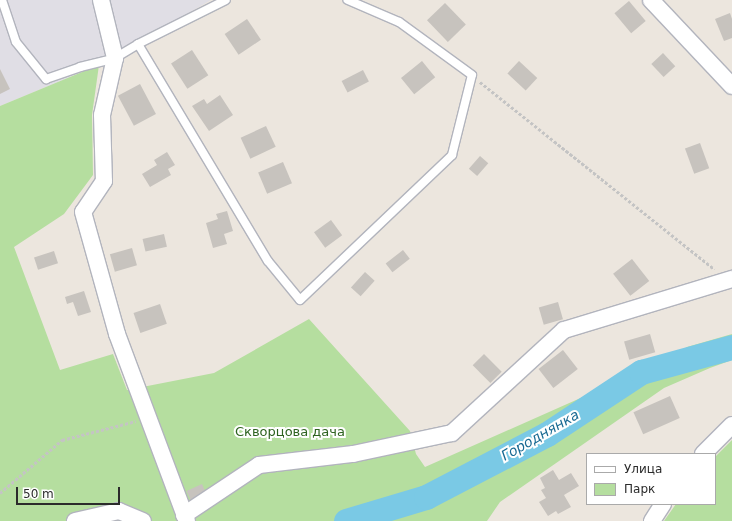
<!DOCTYPE html>
<meta charset="utf-8">
<style>
body{margin:0}
#map{position:relative;width:732px;height:521px;overflow:hidden;background:#ece6de;font-family:"DejaVu Sans",sans-serif}
div>[style]{position:absolute}
.industrial>*{inset:0;background:#e0dee5}
.green>*{inset:0;background:#b5de9f}
.river>*{height:25px;margin:-12.5px;padding:0 12.5px;transform-origin:12.5px;border-radius:12.5px;background:#7ac9e5}
.building>*{inset:0;background:#c7c3be;transform-origin:0 0}
.path>*{height:2.5px;margin-top:-1.25px;transform-origin:0;background:repeating-linear-gradient(90deg,#c4c4c4 0 3px,transparent 0 5px)}
.roads{filter:drop-shadow(1px 0 #b2b4bd) drop-shadow(-1px 0 #b2b4bd) drop-shadow(0 1px #b2b4bd) drop-shadow(0 -1px #b2b4bd)}
.service>*{height:8px;margin:-4px;padding:0 4px;transform-origin:4px;border-radius:4px;background:#fff}
.minor>*{height:16px;margin:-8px;padding:0 8px;transform-origin:8px;border-radius:8px;background:#fff}
span{translate:-50% -50%;white-space:nowrap;text-align:center;line-height:1.15;-webkit-text-stroke:4px #fff;paint-order:stroke}
.park-label{font-size:13px;color:#2e6320}
.water-label{font-size:14px;color:#186992;font-style:italic}
.legend{position:absolute;left:586px;top:453px;width:130px;height:52px;box-sizing:border-box;background:#fff;border:1px solid #aaa;margin:0;padding:5px 7px;list-style:none;font-size:12px;color:#2b2b2b}
.legend li{display:flex;align-items:center;gap:8px;height:20px}
.legend b{width:20px;border:1px solid #aaa}
.scale{position:absolute;left:16px;top:487px;width:104px;height:18px;box-sizing:border-box;border:2px solid #2b2b2b;border-top:0;padding-left:5px;font-size:12px;line-height:14px;white-space:nowrap;color:#2b2b2b;-webkit-text-stroke:3px #fff;paint-order:stroke}
</style>
<div id="map">
<div class="industrial">
<div style="clip-path:polygon(0 0,211px 0,99px 65px,0 106px)"></div>
</div>
<div class="green">
<div style="clip-path:polygon(99px 65px,92px 115px,93px 175px,64px 214px,14px 247px,60px 370px,113px 354px,127px 390px,214px 373px,309px 319px,410px 431px,416px 454px,425px 467px,666px 360px,687px 347px,732px 334px,732px 360px,710px 368px,664px 388px,500px 502px,487px 521px,0 521px,0 106px)"></div>
<div style="clip-path:polygon(732px 440px,732px 521px,664px 521px,676px 504px,715px 504px,715px 457px)"></div>
</div>
<div class="river">
<div style="left:346px;top:521px;width:84px;rotate:-16.7deg"></div>
<div style="left:426px;top:497px;width:136px;rotate:-27.5deg"></div>
<div style="left:547px;top:434px;width:113px;rotate:-33.4deg"></div>
<div style="left:641px;top:372px;width:94px;rotate:-15.4deg"></div>
</div>
<div class="building">
<div style="left:629px;top:1px;width:26px;height:19px;rotate:50deg"></div>
<div style="left:445px;top:3px;width:30px;height:25px;rotate:46deg"></div>
<div style="clip-path:polygon(730px 13px,732px 19px,732px 38px,724px 41px,715px 19px)"></div>
<div style="left:247px;top:19px;width:25px;height:27px;rotate:56deg"></div>
<div style="left:192px;top:50px;width:30px;height:25px;rotate:57deg"></div>
<div style="left:663px;top:53px;width:18px;height:16px;rotate:47deg"></div>
<div style="left:422px;top:61px;width:21px;height:27px;rotate:51deg"></div>
<div style="left:519px;top:61px;width:25px;height:17px;rotate:43deg"></div>
<div style="clip-path:polygon(0 69px,10px 89px,0 94px)"></div>
<div style="left:363px;top:70px;width:13px;height:24px;rotate:63deg"></div>
<div style="left:140px;top:84px;width:34px;height:25px;rotate:62deg"></div>
<div style="clip-path:polygon(220px 95px,233px 115px,209px 131px,192px 106px,204px 99px,207px 104px)"></div>
<div style="left:266px;top:126px;width:23px;height:28px;rotate:65deg"></div>
<div style="left:700px;top:143px;width:27px;height:16px;rotate:70deg"></div>
<div style="clip-path:polygon(167px 152px,175px 165px,168px 169px,171px 175px,150px 187px,142px 174px,157px 165px,154px 160px)"></div>
<div style="left:480px;top:156px;width:11px;height:17px;rotate:41deg"></div>
<div style="left:283px;top:162px;width:23px;height:27px;rotate:67deg"></div>
<div style="clip-path:polygon(227px 211px,233px 231px,224px 234px,227px 244px,213px 248px,206px 223px,218px 219px,216px 214px)"></div>
<div style="left:331px;top:220px;width:19px;height:21px;rotate:54deg"></div>
<div style="left:164px;top:234px;width:13px;height:22px;rotate:77deg"></div>
<div style="left:132px;top:248px;width:18px;height:23px;rotate:74deg"></div>
<div style="left:403px;top:250px;width:11px;height:22px;rotate:52deg"></div>
<div style="left:54px;top:251px;width:13px;height:21px;rotate:72deg"></div>
<div style="left:632px;top:259px;width:28px;height:24px;rotate:52deg"></div>
<div style="left:365px;top:272px;width:13px;height:21px;rotate:42deg"></div>
<div style="clip-path:polygon(84px 291px,91px 312px,78px 316px,73px 302px,67px 304px,65px 297px)"></div>
<div style="left:558px;top:302px;width:18px;height:20px;rotate:74deg"></div>
<div style="left:160px;top:304px;width:21px;height:28px;rotate:71deg"></div>
<div style="left:650px;top:334px;width:19px;height:27px;rotate:74deg"></div>
<div style="left:563px;top:350px;width:24px;height:31px;rotate:52deg"></div>
<div style="left:484px;top:354px;width:25px;height:16px;rotate:45deg"></div>
<div style="left:670px;top:396px;width:24px;height:40px;rotate:66deg"></div>
<div style="clip-path:polygon(553px 470px,559px 480px,571px 473px,579px 486px,564px 495px,571px 507px,558px 514px,556px 511px,548px 516px,539px 502px,546px 498px,541px 490px,545px 488px,540px 478px)"></div>
<div style="left:202px;top:484px;width:10px;height:17px;rotate:66deg"></div>
</div>
<div class="path">
<div style="left:480px;top:82px;width:300px;rotate:38.6deg"></div>
<div style="left:0;top:493px;width:82px;rotate:-40.5deg"></div>
<div style="left:62px;top:440px;width:76px;rotate:-14.4deg"></div>
</div>
<div class="roads">
<div class="service">
<div style="left:2px;top:0;width:44px;rotate:71.6deg"></div>
<div style="left:16px;top:42px;width:48px;rotate:51deg"></div>
<div style="left:46px;top:79px;width:36px;rotate:-19deg"></div>
<div style="left:80px;top:67px;width:36px;rotate:-14deg"></div>
<div style="left:115px;top:58px;width:27px;rotate:-31deg"></div>
<div style="left:138px;top:44px;width:98px;rotate:-26.6deg"></div>
<div style="left:138px;top:44px;width:253px;rotate:59.1deg"></div>
<div style="left:268px;top:261px;width:50px;rotate:50.6deg"></div>
<div style="left:300px;top:300px;width:210px;rotate:-43.6deg"></div>
<div style="left:452px;top:155px;width:82px;rotate:-76deg"></div>
<div style="left:472px;top:75px;width:90px;rotate:-144deg"></div>
<div style="left:399px;top:22px;width:56px;rotate:-156.7deg"></div>
</div>
<div class="minor">
<div style="left:101px;top:0;width:60px;rotate:76.4deg"></div>
<div style="left:115px;top:58px;width:58px;rotate:102.8deg"></div>
<div style="left:102px;top:115px;width:66px;rotate:88.3deg"></div>
<div style="left:104px;top:181px;width:37px;rotate:124deg"></div>
<div style="left:83px;top:212px;width:127px;rotate:74.4deg"></div>
<div style="left:117px;top:334px;width:200px;rotate:69.5deg"></div>
<div style="left:651px;top:0;width:118px;rotate:46.7deg"></div>
<div style="left:703px;top:454px;width:41px;rotate:-45deg"></div>
<div style="left:184px;top:515px;width:90px;rotate:-33.7deg"></div>
<div style="left:259px;top:465px;width:95px;rotate:-6.7deg"></div>
<div style="left:353px;top:454px;width:101px;rotate:-12deg"></div>
<div style="left:452px;top:433px;width:152px;rotate:-42.6deg"></div>
<div style="left:564px;top:330px;width:176px;rotate:-16.9deg"></div>
<div style="left:75px;top:521px;width:45px;rotate:-12.8deg"></div>
<div style="left:119px;top:511px;width:26px;rotate:23deg"></div>
<div style="left:652px;top:521px;width:20px;rotate:-57deg"></div>
</div>
</div>
<div class="park-label">
<span style="left:290px;top:432px">Скворцова дача</span>
</div>
<div class="water-label">
<span style="left:540px;top:435px;rotate:-30deg">Городнянка</span>
</div>
<ul class="legend">
<li><b style="height:5px;background:#fff"></b>Улица</li>
<li><b style="height:11px;background:#b5de9f"></b>Парк</li>
</ul>
<div class="scale">50 m</div>
</div>
